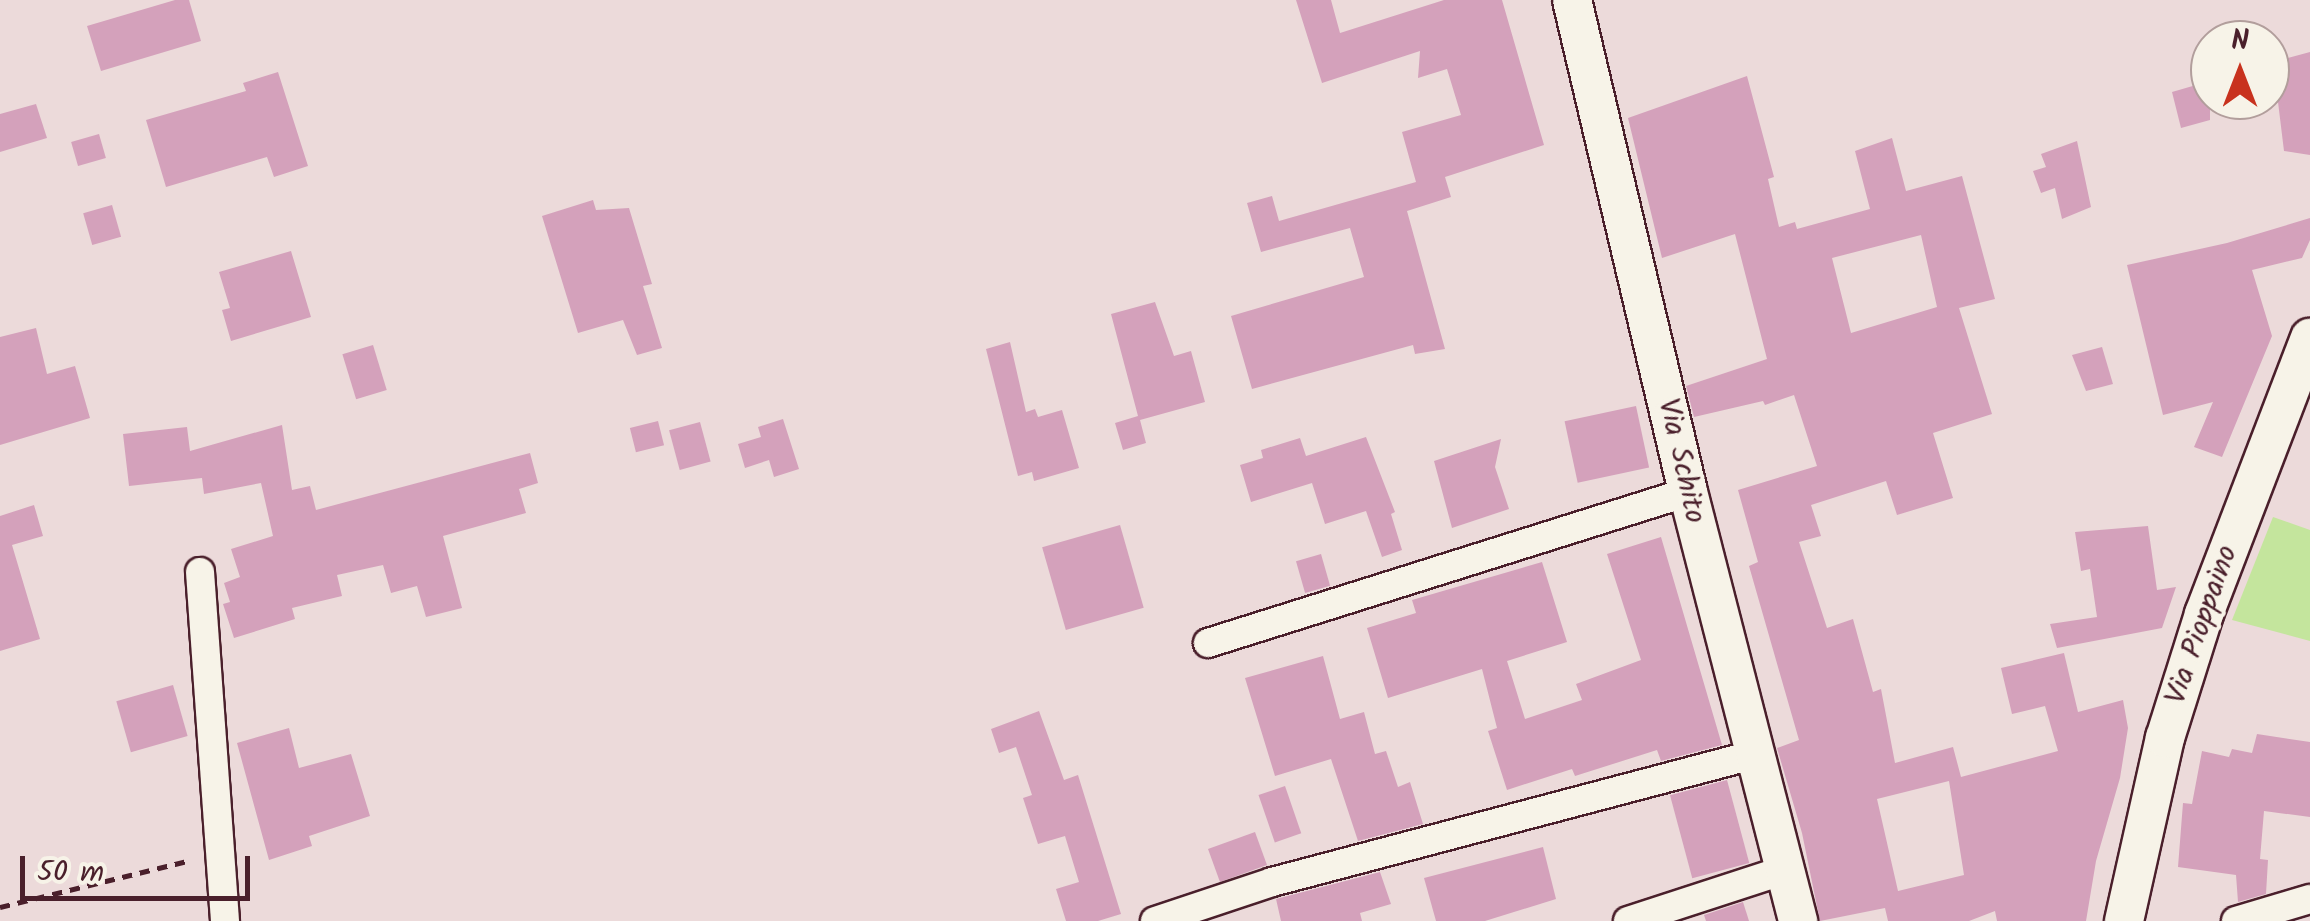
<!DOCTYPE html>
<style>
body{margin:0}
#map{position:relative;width:2310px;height:921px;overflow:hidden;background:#ecdada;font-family:Kalam,sans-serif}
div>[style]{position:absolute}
.green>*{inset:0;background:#c4e59d}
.building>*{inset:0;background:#d4a1bb;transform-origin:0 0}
.path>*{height:5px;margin-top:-2.5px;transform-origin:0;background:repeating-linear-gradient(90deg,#4a1f2b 0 10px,transparent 0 18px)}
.roads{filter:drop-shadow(2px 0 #4a1f2b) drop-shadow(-2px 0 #4a1f2b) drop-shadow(0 2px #4a1f2b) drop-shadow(0 -2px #4a1f2b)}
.street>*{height:28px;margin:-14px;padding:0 14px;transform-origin:14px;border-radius:14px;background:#f7f3e8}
.secondary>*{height:38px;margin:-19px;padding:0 19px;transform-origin:19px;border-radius:19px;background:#f7f3e8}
span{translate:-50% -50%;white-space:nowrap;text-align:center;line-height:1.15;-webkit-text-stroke:8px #f7f3e8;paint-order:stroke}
.street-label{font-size:30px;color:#4a1f2b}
.north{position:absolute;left:2190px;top:20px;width:100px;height:100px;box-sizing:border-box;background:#f7f3e8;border:2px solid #b29e9c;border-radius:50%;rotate:0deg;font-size:28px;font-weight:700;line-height:40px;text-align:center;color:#4a1f2b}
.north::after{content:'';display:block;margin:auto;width:35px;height:45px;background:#c8321e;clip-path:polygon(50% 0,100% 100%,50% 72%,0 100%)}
.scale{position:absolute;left:20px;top:856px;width:230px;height:45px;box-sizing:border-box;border:5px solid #4a1f2b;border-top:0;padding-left:12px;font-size:30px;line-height:35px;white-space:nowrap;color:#4a1f2b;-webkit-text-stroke:8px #f7f3e8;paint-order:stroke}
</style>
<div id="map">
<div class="green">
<div style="clip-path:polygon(2273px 517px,2310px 530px,2310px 641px,2232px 620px)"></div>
</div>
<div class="building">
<div style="clip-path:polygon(175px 0,189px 0,201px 41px,101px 71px,87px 26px)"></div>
<div style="clip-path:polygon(1296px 0,1331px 0,1340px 33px,1444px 0,1502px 0,1544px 145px,1445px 177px,1451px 197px,1407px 211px,1445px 349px,1415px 354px,1413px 345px,1252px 389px,1231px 316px,1364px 277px,1350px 228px,1261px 252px,1247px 203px,1272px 196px,1279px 221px,1416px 182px,1402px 132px,1461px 115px,1447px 69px,1418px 78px,1420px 51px,1322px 83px)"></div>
<div style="clip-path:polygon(2310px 52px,2310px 155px,2284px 151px,2278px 102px,2270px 105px,2270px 63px)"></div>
<div style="clip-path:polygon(278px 72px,308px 166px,274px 177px,267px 157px,166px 187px,146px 120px,246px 91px,243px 83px)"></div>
<div style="clip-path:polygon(evenodd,1747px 76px,1774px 177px,1768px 179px,1779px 227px,1795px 222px,1797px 229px,1870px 209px,1855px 151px,1892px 138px,1906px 191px,1962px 176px,1995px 299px,1959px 308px,1992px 414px,1933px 433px,1953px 498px,1897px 515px,1886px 481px,1811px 505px,1821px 536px,1799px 542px,1827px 628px,1853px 619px,1873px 692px,1881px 689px,1895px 763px,1953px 747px,1961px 777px,2058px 751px,2045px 706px,2012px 714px,2001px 668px,2064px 653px,2078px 712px,2123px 700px,2128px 728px,2120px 778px,2096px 861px,2086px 921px,1997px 921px,1995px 911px,1969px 921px,1888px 921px,1885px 908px,1820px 921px,1802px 833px,1777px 748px,1799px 740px,1749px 566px,1758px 562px,1738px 490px,1817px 466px,1794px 395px,1765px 405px,1763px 401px,1694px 417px,1686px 386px,1767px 359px,1735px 234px,1662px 258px,1628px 118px,1747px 76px,1921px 235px,1937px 307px,1851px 333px,1832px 258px,1921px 235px,1747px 76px,1949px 781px,1964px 875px,1898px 891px,1877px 799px,1949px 781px)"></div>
<div style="clip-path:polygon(2210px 81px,2210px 120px,2181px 128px,2172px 92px)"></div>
<div style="clip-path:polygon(36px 104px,47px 138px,0 152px,0 114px)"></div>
<div style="left:99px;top:134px;width:25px;height:29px;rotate:74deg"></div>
<div style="clip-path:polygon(2077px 141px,2091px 207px,2062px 219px,2055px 188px,2041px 193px,2033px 171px,2046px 167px,2041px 154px)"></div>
<div style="clip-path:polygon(593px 200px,596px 210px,629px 208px,652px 284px,643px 286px,662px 348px,637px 355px,623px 320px,578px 333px,542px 216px)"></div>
<div style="left:112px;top:205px;width:33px;height:30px;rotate:74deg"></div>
<div style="clip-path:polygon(2310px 218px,2310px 240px,2302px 258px,2252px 270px,2272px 336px,2222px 457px,2194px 447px,2213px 402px,2163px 415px,2127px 265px,2227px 243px)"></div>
<div style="clip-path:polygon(291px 251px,311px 317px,231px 341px,222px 310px,230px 308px,219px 272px)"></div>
<div style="clip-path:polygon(1155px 302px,1174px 356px,1191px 351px,1205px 402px,1140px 420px,1146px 443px,1123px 450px,1115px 423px,1138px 416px,1111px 314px)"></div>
<div style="clip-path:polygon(36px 328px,47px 374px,75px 366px,90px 418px,0 445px,0 337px)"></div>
<div style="clip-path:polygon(1010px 342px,1026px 412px,1035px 409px,1038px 417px,1062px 410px,1079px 468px,1034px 481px,1032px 472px,1018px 476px,986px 349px)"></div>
<div style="left:373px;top:345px;width:47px;height:32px;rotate:73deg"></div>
<div style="clip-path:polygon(2102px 347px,2113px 384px,2086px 391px,2072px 355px)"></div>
<div style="left:1636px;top:406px;width:63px;height:73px;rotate:78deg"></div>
<div style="clip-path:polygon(783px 419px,799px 469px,774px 477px,769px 460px,745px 468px,738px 444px,761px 437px,758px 427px)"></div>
<div style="left:658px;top:421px;width:25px;height:29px;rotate:76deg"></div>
<div style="left:700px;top:422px;width:41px;height:32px;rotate:75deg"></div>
<div style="clip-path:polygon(282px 425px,292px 490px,310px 486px,316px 510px,530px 453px,538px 483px,519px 489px,526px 513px,443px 536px,462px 608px,426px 617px,417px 586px,391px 593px,383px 565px,337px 575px,342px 596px,292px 608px,295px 619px,234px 638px,223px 604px,230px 602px,224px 583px,240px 577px,231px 549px,273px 536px,261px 483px,204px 494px,202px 478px,129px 486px,123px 434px,187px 427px,190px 451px)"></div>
<div style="clip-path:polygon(1366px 437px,1395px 512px,1391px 514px,1402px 550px,1382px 557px,1366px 511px,1325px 524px,1312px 483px,1251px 502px,1240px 465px,1263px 458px,1261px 450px,1300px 438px,1306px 456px)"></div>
<div style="clip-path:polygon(1501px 439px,1495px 467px,1509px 509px,1452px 528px,1434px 461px)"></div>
<div style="clip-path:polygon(34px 505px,43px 536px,12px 545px,40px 639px,0 651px,0 516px)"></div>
<div style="left:1120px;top:525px;width:86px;height:81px;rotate:74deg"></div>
<div style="clip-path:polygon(2148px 526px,2157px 590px,2176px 587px,2162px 628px,2057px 648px,2050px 624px,2097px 617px,2090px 569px,2081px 571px,2075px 532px)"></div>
<div style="clip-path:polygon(1661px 537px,1722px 745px,1661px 761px,1657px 750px,1575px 776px,1572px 769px,1507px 790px,1488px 731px,1497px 728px,1482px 669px,1388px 698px,1367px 628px,1416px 613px,1412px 600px,1542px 562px,1567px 642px,1507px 661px,1525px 719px,1582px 700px,1576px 684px,1641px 660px,1607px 554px)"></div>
<div style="left:1321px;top:554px;width:33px;height:26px;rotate:74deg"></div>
<div style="clip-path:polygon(1323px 656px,1340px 719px,1364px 712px,1375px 754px,1386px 751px,1398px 787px,1410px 782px,1423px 824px,1358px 841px,1331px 759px,1275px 776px,1245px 678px)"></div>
<div style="left:173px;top:685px;width:53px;height:59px;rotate:74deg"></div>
<div style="clip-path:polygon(1039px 711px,1064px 780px,1078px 775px,1121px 914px,1098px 921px,1066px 921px,1056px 889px,1079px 882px,1065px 836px,1038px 844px,1023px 798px,1032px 795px,1016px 747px,999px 753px,991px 729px)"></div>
<div style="clip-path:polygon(289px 728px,299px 768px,351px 754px,370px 816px,309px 836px,312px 846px,269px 860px,237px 743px)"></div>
<div style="clip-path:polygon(2257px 734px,2310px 742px,2310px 817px,2264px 811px,2260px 859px,2268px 860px,2266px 894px,2238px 902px,2236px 875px,2178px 867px,2183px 803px,2192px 804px,2202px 751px,2229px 757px,2232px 749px,2252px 753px)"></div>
<div style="left:1727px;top:780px;width:86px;height:59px;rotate:75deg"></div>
<div style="left:1285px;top:786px;width:50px;height:28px;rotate:71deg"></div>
<div style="left:1255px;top:832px;width:35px;height:50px;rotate:70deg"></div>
<div style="clip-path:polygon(1543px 847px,1556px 899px,1485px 921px,1436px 921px,1424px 878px)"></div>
<div style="clip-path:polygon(1380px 872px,1391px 904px,1360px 913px,1362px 921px,1281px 921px,1276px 899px)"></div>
<div style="clip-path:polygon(1743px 902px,1749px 921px,1706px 921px,1704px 915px)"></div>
</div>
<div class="path">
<div style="left:0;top:907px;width:197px;rotate:-13.8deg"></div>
</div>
<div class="roads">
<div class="street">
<div style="left:200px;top:572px;width:350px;rotate:85.9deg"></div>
<div style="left:1208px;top:643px;width:503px;rotate:-17.46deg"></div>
<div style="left:1155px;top:921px;width:123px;rotate:-18.4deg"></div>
<div style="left:1272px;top:882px;width:498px;rotate:-14.8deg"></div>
<div style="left:1628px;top:921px;width:165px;rotate:-18deg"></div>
<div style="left:2236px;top:921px;width:77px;rotate:-16.6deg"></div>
</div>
<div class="secondary">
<div style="left:1572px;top:0;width:505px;rotate:76.73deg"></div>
<div style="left:1688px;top:492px;width:443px;rotate:75.6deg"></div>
<div style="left:2124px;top:921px;width:188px;rotate:-77.4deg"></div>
<div style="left:2165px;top:738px;width:130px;rotate:-72.5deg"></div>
<div style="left:2204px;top:614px;width:296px;rotate:-69deg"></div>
</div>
</div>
<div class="street-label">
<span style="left:1681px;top:461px;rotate:77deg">Via Schito</span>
<span style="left:2202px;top:625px;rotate:-71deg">Via Pioppaino</span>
</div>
<div class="north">N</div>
<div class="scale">50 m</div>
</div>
